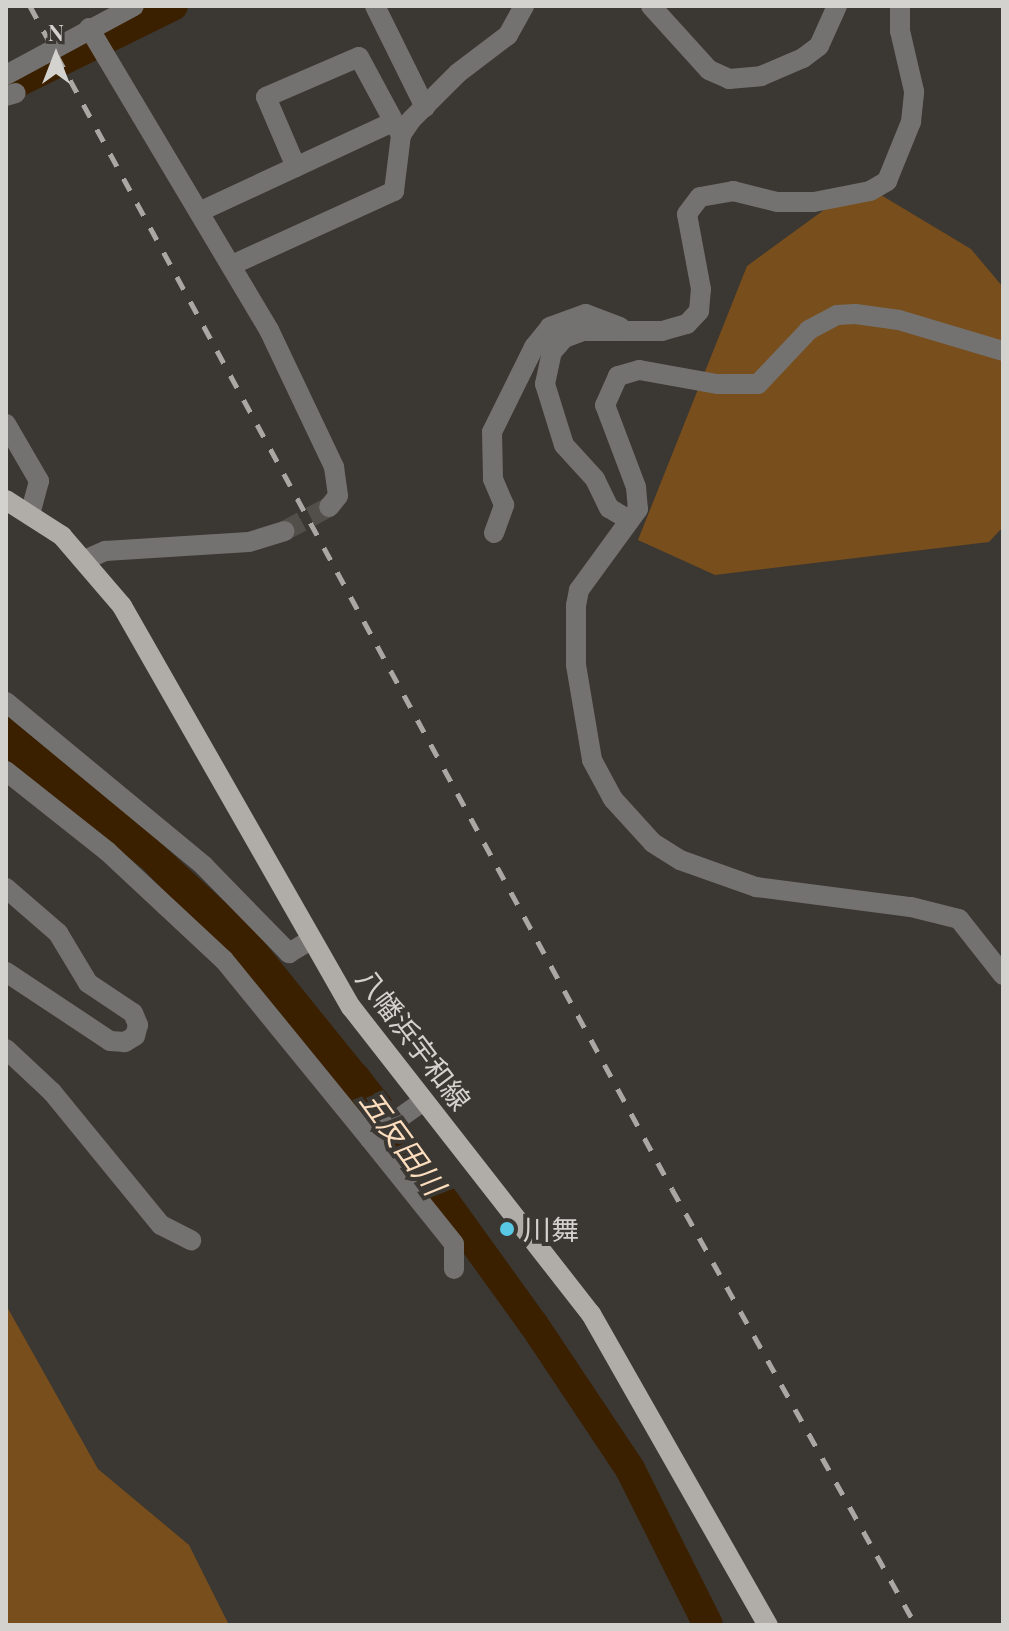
<!DOCTYPE html>
<meta charset="utf-8">
<style>
body{margin:0}
#map{position:relative;width:1009px;height:1631px;overflow:hidden;background:#3b3732;font-family:"Playfair Display","Noto Sans JP",serif}
div>[style]{position:absolute}
.green>*{inset:0;background:#774e1c}
.water>*{inset:0;background:#3b2000}
.river>*{height:30px;margin:-15px;padding:0 15px;transform-origin:15px;border-radius:15px;background:#3b2000}
.minor-tunnel>*{height:20px;margin-top:-10px;transform-origin:0;background:repeating-linear-gradient(90deg,#524e4a 0 20px,transparent 0 30px)}
.minor>*{height:20px;margin:-10px;padding:0 10px;transform-origin:10px;border-radius:10px;background:#747270}
.major>*{height:20px;margin:-10px;padding:0 10px;transform-origin:10px;border-radius:10px;background:#b0aca7}
.rail>*{height:5px;margin-top:-2.5px;transform-origin:0;background:repeating-linear-gradient(90deg,#aaa7a4 0 14px,transparent 0 28px)}
.dots>*{width:22px;height:22px;translate:-50% -50%;box-sizing:border-box;border:4px solid #3b3732;border-radius:50%}
span{translate:-50% -50%;white-space:nowrap;text-align:center;line-height:1.15;-webkit-text-stroke:8px #3b3732;paint-order:stroke}
.street-label{font-size:28px;color:#d4d2cf}
.poi-label{font-size:28px;color:#d4d2cf}
.left{translate:0 -50%;text-align:left}
.water-label{font-size:30px;color:#fcddbe;font-style:italic}
.frame{position:absolute;inset:0;border:8px solid #d4d2cf;pointer-events:none}
.north{position:absolute;left:16px;top:16px;width:80px;height:80px;-webkit-text-stroke:6px #3b3732;paint-order:stroke;rotate:0deg;font-size:22px;font-weight:700;line-height:32px;text-align:center;color:#d4d2cf}
.north::after{content:'';display:block;margin:auto;width:28px;height:36px;background:#d4d2cf;clip-path:polygon(50% 0,100% 100%,50% 72%,0 100%)}
</style>
<div id="map">
<div class="green">
<div style="clip-path:polygon(861px 183px,971px 249px,1003px 287px,1003px 527px,989px 542px,715px 575px,638px 540px,747px 266px)"></div>
<div style="clip-path:polygon(6px 1305px,98px 1469px,189px 1545px,229px 1625px,6px 1625px)"></div>
</div>
<div class="water">
<div style="clip-path:polygon(6px 715px,150px 833px,253px 928px,392px 1100px,364px 1122px,262px 994px,143px 869px,6px 761px)"></div>
</div>
<div class="river">
<div style="left:6px;top:88px;width:186px;rotate:-26.2deg"></div>
<div style="left:355px;top:1077px;width:306px;rotate:54.2deg"></div>
<div style="left:534px;top:1325px;width:173px;rotate:56.3deg"></div>
<div style="left:630px;top:1469px;width:174px;rotate:63.4deg"></div>
</div>
<div class="minor-tunnel">
<div style="left:284px;top:531px;width:51px;rotate:-28.1deg"></div>
</div>
<div class="minor">
<div style="left:375px;top:6px;width:113px;rotate:63.7deg"></div>
<div style="left:651px;top:6px;width:86px;rotate:47.8deg"></div>
<div style="left:709px;top:70px;width:22px;rotate:24deg"></div>
<div style="left:729px;top:79px;width:32px;rotate:-5deg"></div>
<div style="left:761px;top:76px;width:46px;rotate:-23.2deg"></div>
<div style="left:803px;top:58px;width:20px;rotate:-37deg"></div>
<div style="left:819px;top:46px;width:44px;rotate:-65.8deg"></div>
<div style="left:89px;top:28px;width:352px;rotate:59.2deg"></div>
<div style="left:269px;top:330px;width:152px;rotate:64.6deg"></div>
<div style="left:334px;top:467px;width:29px;rotate:82deg"></div>
<div style="left:338px;top:496px;width:14px;rotate:129deg"></div>
<div style="left:6px;top:75px;width:145px;rotate:-28.3deg"></div>
<div style="left:6px;top:96px;width:10px;rotate:-17deg"></div>
<div style="left:296px;top:167px;width:76px;rotate:-113.2deg"></div>
<div style="left:266px;top:97px;width:101px;rotate:-23.3deg"></div>
<div style="left:359px;top:57px;width:89px;rotate:61.7deg"></div>
<div style="left:201px;top:211px;width:209px;rotate:-24.9deg"></div>
<div style="left:234px;top:264px;width:176px;rotate:-24.5deg"></div>
<div style="left:394px;top:191px;width:56px;rotate:-82.9deg"></div>
<div style="left:401px;top:135px;width:18px;rotate:-56deg"></div>
<div style="left:411px;top:120px;width:66px;rotate:-45deg"></div>
<div style="left:458px;top:73px;width:63px;rotate:-37.2deg"></div>
<div style="left:508px;top:35px;width:33px;rotate:-61deg"></div>
<div style="left:1003px;top:351px;width:109px;rotate:-163.4deg"></div>
<div style="left:899px;top:320px;width:44px;rotate:-172.2deg"></div>
<div style="left:855px;top:314px;width:18px;rotate:177deg"></div>
<div style="left:837px;top:315px;width:32px;rotate:152deg"></div>
<div style="left:809px;top:330px;width:74px;rotate:133.4deg"></div>
<div style="left:758px;top:384px;width:41px;rotate:180deg"></div>
<div style="left:717px;top:384px;width:79px;rotate:-169.8deg"></div>
<div style="left:639px;top:370px;width:22px;rotate:164deg"></div>
<div style="left:618px;top:376px;width:32px;rotate:114deg"></div>
<div style="left:605px;top:405px;width:88px;rotate:69.3deg"></div>
<div style="left:636px;top:487px;width:22px;rotate:85deg"></div>
<div style="left:638px;top:509px;width:100px;rotate:126.1deg"></div>
<div style="left:579px;top:590px;width:15px;rotate:101deg"></div>
<div style="left:576px;top:605px;width:60px;rotate:90deg"></div>
<div style="left:576px;top:665px;width:96px;rotate:80.4deg"></div>
<div style="left:592px;top:760px;width:44px;rotate:61.7deg"></div>
<div style="left:613px;top:799px;width:59px;rotate:47.7deg"></div>
<div style="left:653px;top:843px;width:32px;rotate:32deg"></div>
<div style="left:680px;top:860px;width:81px;rotate:19.6deg"></div>
<div style="left:756px;top:887px;width:156px;rotate:7.4deg"></div>
<div style="left:911px;top:907px;width:49px;rotate:14deg"></div>
<div style="left:959px;top:919px;width:71px;rotate:51.8deg"></div>
<div style="left:6px;top:424px;width:66px;rotate:59.9deg"></div>
<div style="left:39px;top:481px;width:35px;rotate:105deg"></div>
<div style="left:629px;top:520px;width:23px;rotate:-149deg"></div>
<div style="left:609px;top:508px;width:32px;rotate:-116deg"></div>
<div style="left:595px;top:479px;width:46px;rotate:-132.4deg"></div>
<div style="left:564px;top:445px;width:64px;rotate:-107.3deg"></div>
<div style="left:545px;top:384px;width:33px;rotate:-78deg"></div>
<div style="left:552px;top:352px;width:18px;rotate:-49deg"></div>
<div style="left:564px;top:338px;width:20px;rotate:-20deg"></div>
<div style="left:583px;top:331px;width:79px"></div>
<div style="left:662px;top:331px;width:26px;rotate:-16deg"></div>
<div style="left:687px;top:324px;width:18px;rotate:-47deg"></div>
<div style="left:699px;top:311px;width:22px;rotate:-85deg"></div>
<div style="left:701px;top:289px;width:76px;rotate:-100.6deg"></div>
<div style="left:687px;top:214px;width:21px;rotate:-53deg"></div>
<div style="left:700px;top:197px;width:34px;rotate:-10deg"></div>
<div style="left:733px;top:191px;width:45px;rotate:14deg"></div>
<div style="left:777px;top:202px;width:37px"></div>
<div style="left:814px;top:202px;width:57px;rotate:-11.1deg"></div>
<div style="left:870px;top:191px;width:20px;rotate:-30deg"></div>
<div style="left:887px;top:181px;width:64px;rotate:-67.9deg"></div>
<div style="left:911px;top:122px;width:31px;rotate:-84deg"></div>
<div style="left:914px;top:91px;width:62px;rotate:-103.1deg"></div>
<div style="left:900px;top:31px;width:25px;rotate:-90deg"></div>
<div style="left:494px;top:533px;width:30px;rotate:-70deg"></div>
<div style="left:504px;top:505px;width:28px;rotate:-113deg"></div>
<div style="left:493px;top:479px;width:47px;rotate:-91.2deg"></div>
<div style="left:492px;top:432px;width:95px;rotate:-63.7deg"></div>
<div style="left:534px;top:347px;width:26px;rotate:-51deg"></div>
<div style="left:550px;top:327px;width:38px;rotate:-20deg"></div>
<div style="left:586px;top:314px;width:36px;rotate:21deg"></div>
<div style="left:87px;top:559px;width:20px;rotate:-24deg"></div>
<div style="left:105px;top:551px;width:144px;rotate:-3.6deg"></div>
<div style="left:249px;top:542px;width:37px;rotate:-17deg"></div>
<div style="left:6px;top:702px;width:257px;rotate:39.6deg"></div>
<div style="left:204px;top:866px;width:122px;rotate:45.7deg"></div>
<div style="left:289px;top:953px;width:23px;rotate:-31deg"></div>
<div style="left:6px;top:771px;width:129px;rotate:38.4deg"></div>
<div style="left:107px;top:851px;width:160px;rotate:43deg"></div>
<div style="left:224px;top:960px;width:231px;rotate:50.8deg"></div>
<div style="left:370px;top:1139px;width:64px;rotate:-35.4deg"></div>
<div style="left:6px;top:888px;width:69px;rotate:40.9deg"></div>
<div style="left:58px;top:933px;width:58px;rotate:59deg"></div>
<div style="left:88px;top:983px;width:54px;rotate:33.7deg"></div>
<div style="left:133px;top:1013px;width:13px;rotate:67deg"></div>
<div style="left:138px;top:1025px;width:11px;rotate:105deg"></div>
<div style="left:135px;top:1036px;width:12px;rotate:149deg"></div>
<div style="left:125px;top:1042px;width:15px;rotate:-176deg"></div>
<div style="left:110px;top:1041px;width:125px;rotate:-146.4deg"></div>
<div style="left:6px;top:1049px;width:63px;rotate:43.1deg"></div>
<div style="left:52px;top:1092px;width:172px;rotate:50.7deg"></div>
<div style="left:161px;top:1225px;width:34px;rotate:27deg"></div>
<div style="left:370px;top:1139px;width:134px;rotate:51.3deg"></div>
<div style="left:454px;top:1244px;width:25px;rotate:90deg"></div>
</div>
<div class="major">
<div style="left:6px;top:500px;width:67px;rotate:32.7deg"></div>
<div style="left:62px;top:536px;width:92px;rotate:49.4deg"></div>
<div style="left:122px;top:606px;width:462px;rotate:60.3deg"></div>
<div style="left:351px;top:1007px;width:390px;rotate:52deg"></div>
<div style="left:591px;top:1314px;width:358px;rotate:60.4deg"></div>
</div>
<div class="rail">
<div style="left:30px;top:6px;width:1346px;rotate:61.51deg"></div>
<div style="left:672px;top:1189px;width:500px;rotate:60.8deg"></div>
</div>
<div class="dots">
<div style="left:507px;top:1229px;background:#59c8e4"></div>
</div>
<div class="street-label">
<span style="left:414px;top:1039px;rotate:53deg">八幡浜宇和線</span>
</div>
<div class="poi-label">
<span class="left" style="left:523px;top:1229px">川舞</span>
</div>
<div class="water-label">
<span style="left:403px;top:1142px;rotate:54deg">五反田川</span>
</div>
<div class="frame"></div>
<div class="north">N</div>
</div>
